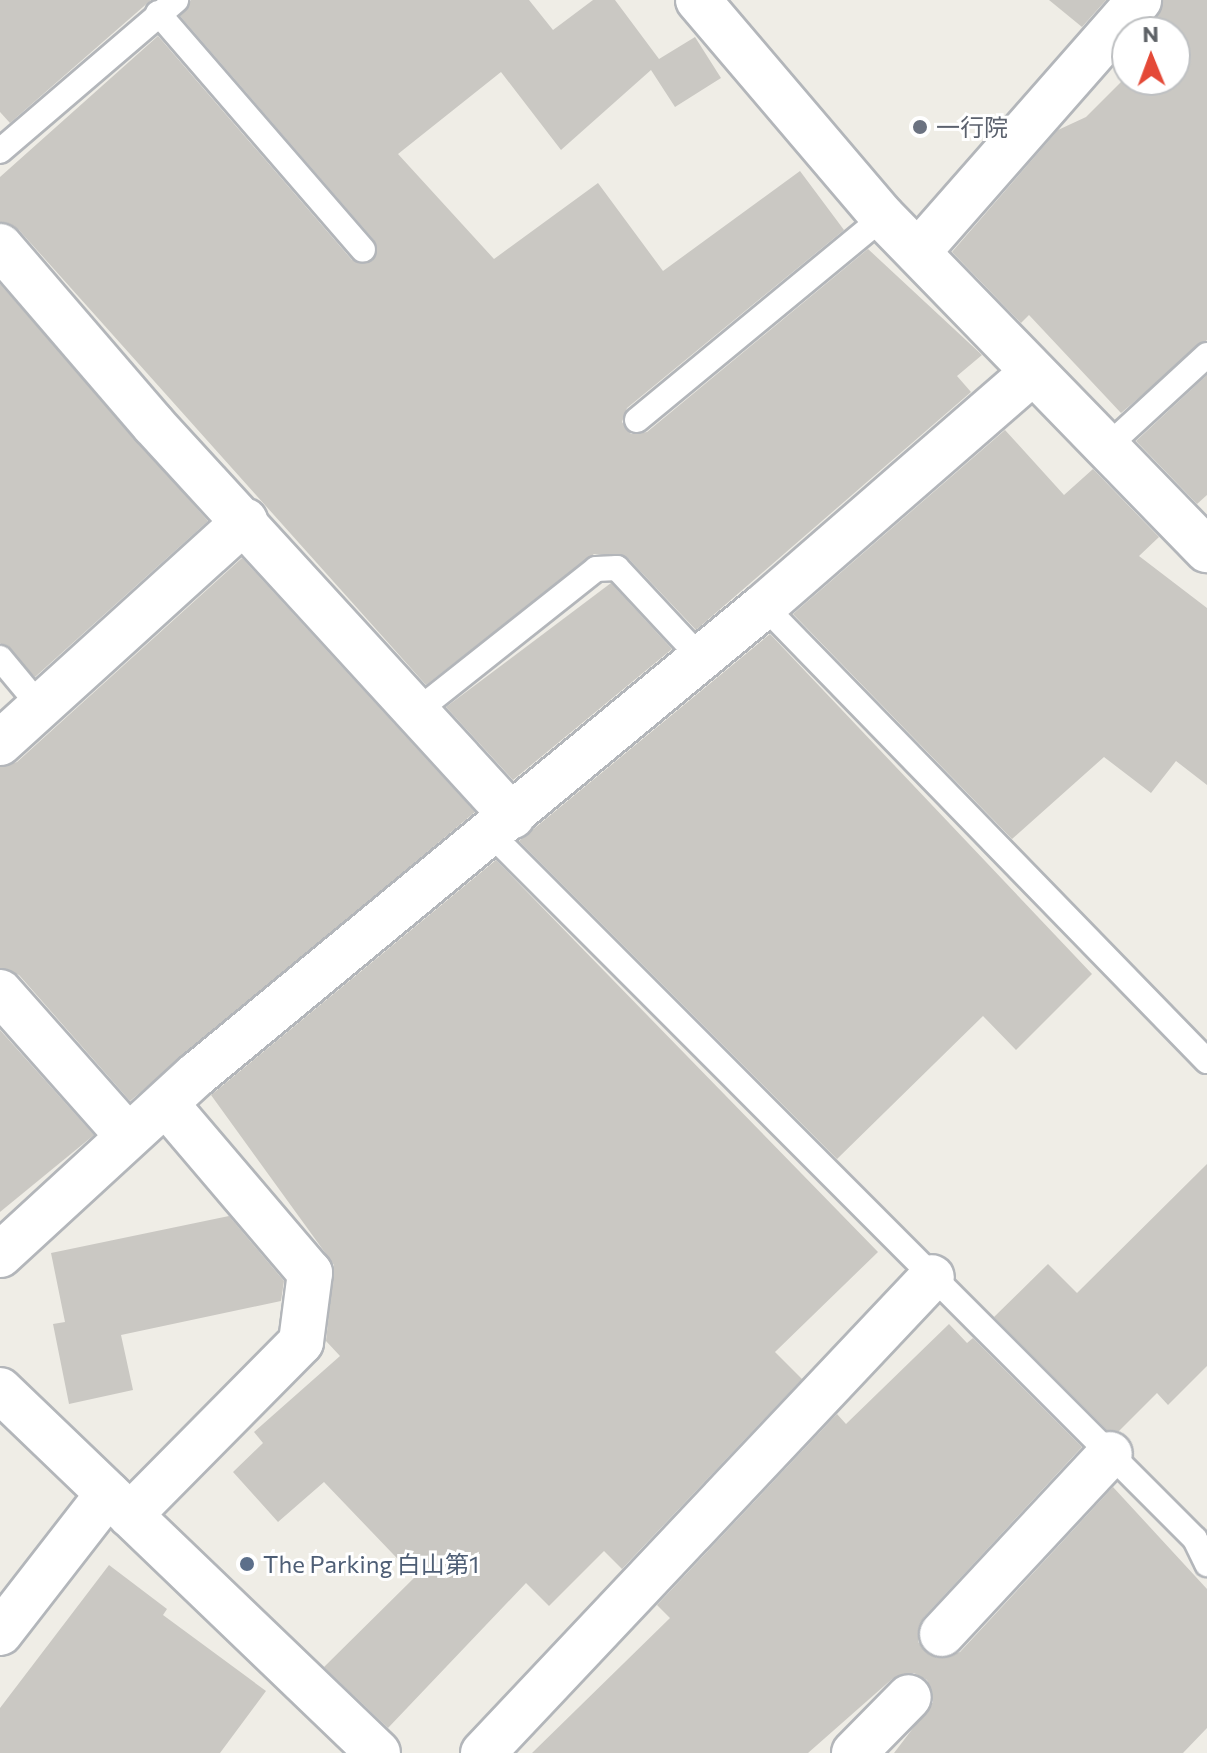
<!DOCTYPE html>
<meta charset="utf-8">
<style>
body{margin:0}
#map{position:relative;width:1207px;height:1753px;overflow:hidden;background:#efede6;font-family:Commissioner,"Noto Sans JP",sans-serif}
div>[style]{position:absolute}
.building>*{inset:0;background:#cac8c3}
.roads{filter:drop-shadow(2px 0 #b3b6ba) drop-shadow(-2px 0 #b3b6ba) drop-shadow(0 2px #b3b6ba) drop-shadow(0 -2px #b3b6ba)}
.service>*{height:24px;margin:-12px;padding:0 12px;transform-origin:12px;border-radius:12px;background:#fff}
.minor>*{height:44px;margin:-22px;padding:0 22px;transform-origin:22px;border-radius:22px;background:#fff}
.dots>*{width:22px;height:22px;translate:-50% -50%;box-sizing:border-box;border:4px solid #fff;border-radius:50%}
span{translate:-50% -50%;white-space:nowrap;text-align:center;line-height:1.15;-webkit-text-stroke:6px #fff;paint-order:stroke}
.worship-label{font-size:24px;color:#5b616d}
.left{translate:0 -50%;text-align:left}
.service-label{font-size:24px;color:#4e5e75}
.north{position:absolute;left:1111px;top:16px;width:80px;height:80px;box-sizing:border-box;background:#fff;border:2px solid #bec0c2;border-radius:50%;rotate:359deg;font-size:22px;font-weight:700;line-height:32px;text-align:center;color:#5d6166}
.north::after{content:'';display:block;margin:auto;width:28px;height:36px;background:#e44937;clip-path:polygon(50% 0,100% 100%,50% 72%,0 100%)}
</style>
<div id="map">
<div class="building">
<div style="clip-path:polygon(0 0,151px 0,10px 123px,0 112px)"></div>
<div style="clip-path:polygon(191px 0,529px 0,553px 30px,593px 0,615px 0,659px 59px,695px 37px,721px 78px,675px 107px,651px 70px,561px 150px,501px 72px,398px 154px,494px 259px,598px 183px,663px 271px,800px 171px,844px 230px,627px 408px,622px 422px,631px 434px,647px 432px,868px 249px,982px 355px,957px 376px,971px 392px,696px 630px,627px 557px,594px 554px,426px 685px,19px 230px,0 222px,0 177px,158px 36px,352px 260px,373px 261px,374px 240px,180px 16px)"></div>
<div style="clip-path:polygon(1049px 0,1106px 0,1082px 27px)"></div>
<div style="clip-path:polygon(1163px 0,1207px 0,1207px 340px,1121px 413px,1029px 315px,1021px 323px,952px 252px,1058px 130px,1086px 117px,1127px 76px,1175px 80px,1175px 32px,1144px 32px)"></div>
<div style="clip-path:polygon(0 284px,208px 521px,35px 677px,0 643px)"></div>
<div style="clip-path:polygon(1207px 375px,1207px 495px,1197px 504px,1136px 441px)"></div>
<div style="clip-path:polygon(1005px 430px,1064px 495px,1093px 469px,1159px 537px,1139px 556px,1207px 608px,1207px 785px,1176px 761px,1151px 793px,1104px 757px,1012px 839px,793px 614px)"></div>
<div style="clip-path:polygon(242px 558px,475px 812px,130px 1101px,19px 975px,0 968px,0 767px,17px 762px)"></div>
<div style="clip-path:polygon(611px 583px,672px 649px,513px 780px,446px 707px)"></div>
<div style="clip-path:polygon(770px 634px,1092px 974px,1016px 1050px,983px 1016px,837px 1159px,519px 841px)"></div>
<div style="clip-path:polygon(496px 860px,878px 1252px,775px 1352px,802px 1379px,622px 1569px,604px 1551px,549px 1606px,526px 1583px,388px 1728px,324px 1667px,415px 1577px,324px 1482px,278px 1522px,233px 1472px,263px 1443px,254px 1432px,340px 1356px,326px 1341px,334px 1265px,211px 1095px)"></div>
<div style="clip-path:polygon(0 1030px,94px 1135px,0 1212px)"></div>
<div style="clip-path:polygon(1207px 1164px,1207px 1366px,1168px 1405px,1157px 1393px,1119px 1431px,1107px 1430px,994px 1317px,1048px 1264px,1077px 1293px)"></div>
<div style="clip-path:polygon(229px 1216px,284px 1281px,281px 1301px,121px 1335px,133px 1390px,69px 1404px,53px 1324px,65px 1322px,51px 1253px)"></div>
<div style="clip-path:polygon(949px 1324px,967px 1343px,973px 1338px,1082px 1447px,924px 1617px,918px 1642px,937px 1658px,960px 1652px,1113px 1487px,1207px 1589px,1207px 1728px,1183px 1753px,894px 1753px,933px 1702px,927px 1680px,914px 1673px,892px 1679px,808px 1753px,532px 1753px,670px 1618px,657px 1605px,837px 1414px,846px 1424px)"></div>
<div style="clip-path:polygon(109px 1565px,167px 1609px,163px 1615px,266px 1691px,220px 1753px,0 1753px,0 1708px)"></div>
</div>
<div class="roads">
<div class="service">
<div style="left:158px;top:13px;width:313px;rotate:49.1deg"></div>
<div style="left:0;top:151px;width:232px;rotate:-40.6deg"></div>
<div style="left:637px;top:420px;width:319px;rotate:-39.5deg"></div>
<div style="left:1107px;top:447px;width:136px;rotate:-42.6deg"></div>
<div style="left:764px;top:606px;width:635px;rotate:45.77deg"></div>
<div style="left:0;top:658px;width:61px;rotate:50.3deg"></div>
<div style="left:417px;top:711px;width:228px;rotate:-38.4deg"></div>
<div style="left:596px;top:569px;width:21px;rotate:-3deg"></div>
<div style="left:617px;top:568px;width:123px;rotate:47deg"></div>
<div style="left:491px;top:834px;width:996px;rotate:45.04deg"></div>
<div style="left:1195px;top:1539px;width:28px;rotate:64deg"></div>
</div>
<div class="minor">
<div style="left:698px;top:0;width:285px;rotate:49.6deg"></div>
<div style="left:883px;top:217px;width:465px;rotate:45.8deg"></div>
<div style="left:0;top:246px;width:235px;rotate:49.3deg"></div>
<div style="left:153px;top:424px;width:532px;rotate:47.52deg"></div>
<div style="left:918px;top:252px;width:335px;rotate:-48.7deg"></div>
<div style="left:0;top:743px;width:331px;rotate:-42.2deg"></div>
<div style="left:0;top:992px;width:191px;rotate:48.4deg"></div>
<div style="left:0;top:1255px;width:266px;rotate:-42.6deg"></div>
<div style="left:196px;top:1075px;width:737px;rotate:-39.55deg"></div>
<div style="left:764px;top:606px;width:355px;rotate:-41deg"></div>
<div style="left:0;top:1390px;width:524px;rotate:43.84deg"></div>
<div style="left:130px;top:1515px;width:243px;rotate:-45.3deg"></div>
<div style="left:301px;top:1342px;width:70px;rotate:-82.6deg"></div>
<div style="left:310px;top:1273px;width:222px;rotate:-130.4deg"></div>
<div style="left:0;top:1633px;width:176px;rotate:-52.2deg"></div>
<div style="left:942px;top:1634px;width:246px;rotate:-47deg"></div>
<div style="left:483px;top:1753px;width:654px;rotate:-46.67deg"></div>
<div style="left:854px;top:1753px;width:78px;rotate:-45.5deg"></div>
</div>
</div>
<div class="dots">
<div style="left:920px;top:127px;background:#6b7280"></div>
<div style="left:247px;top:1564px;background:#5c6f8a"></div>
</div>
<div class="worship-label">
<span class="left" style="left:936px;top:127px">一行院</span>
</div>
<div class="service-label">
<span class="left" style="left:263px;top:1564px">The Parking 白山第1</span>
</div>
<div class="north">N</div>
</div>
